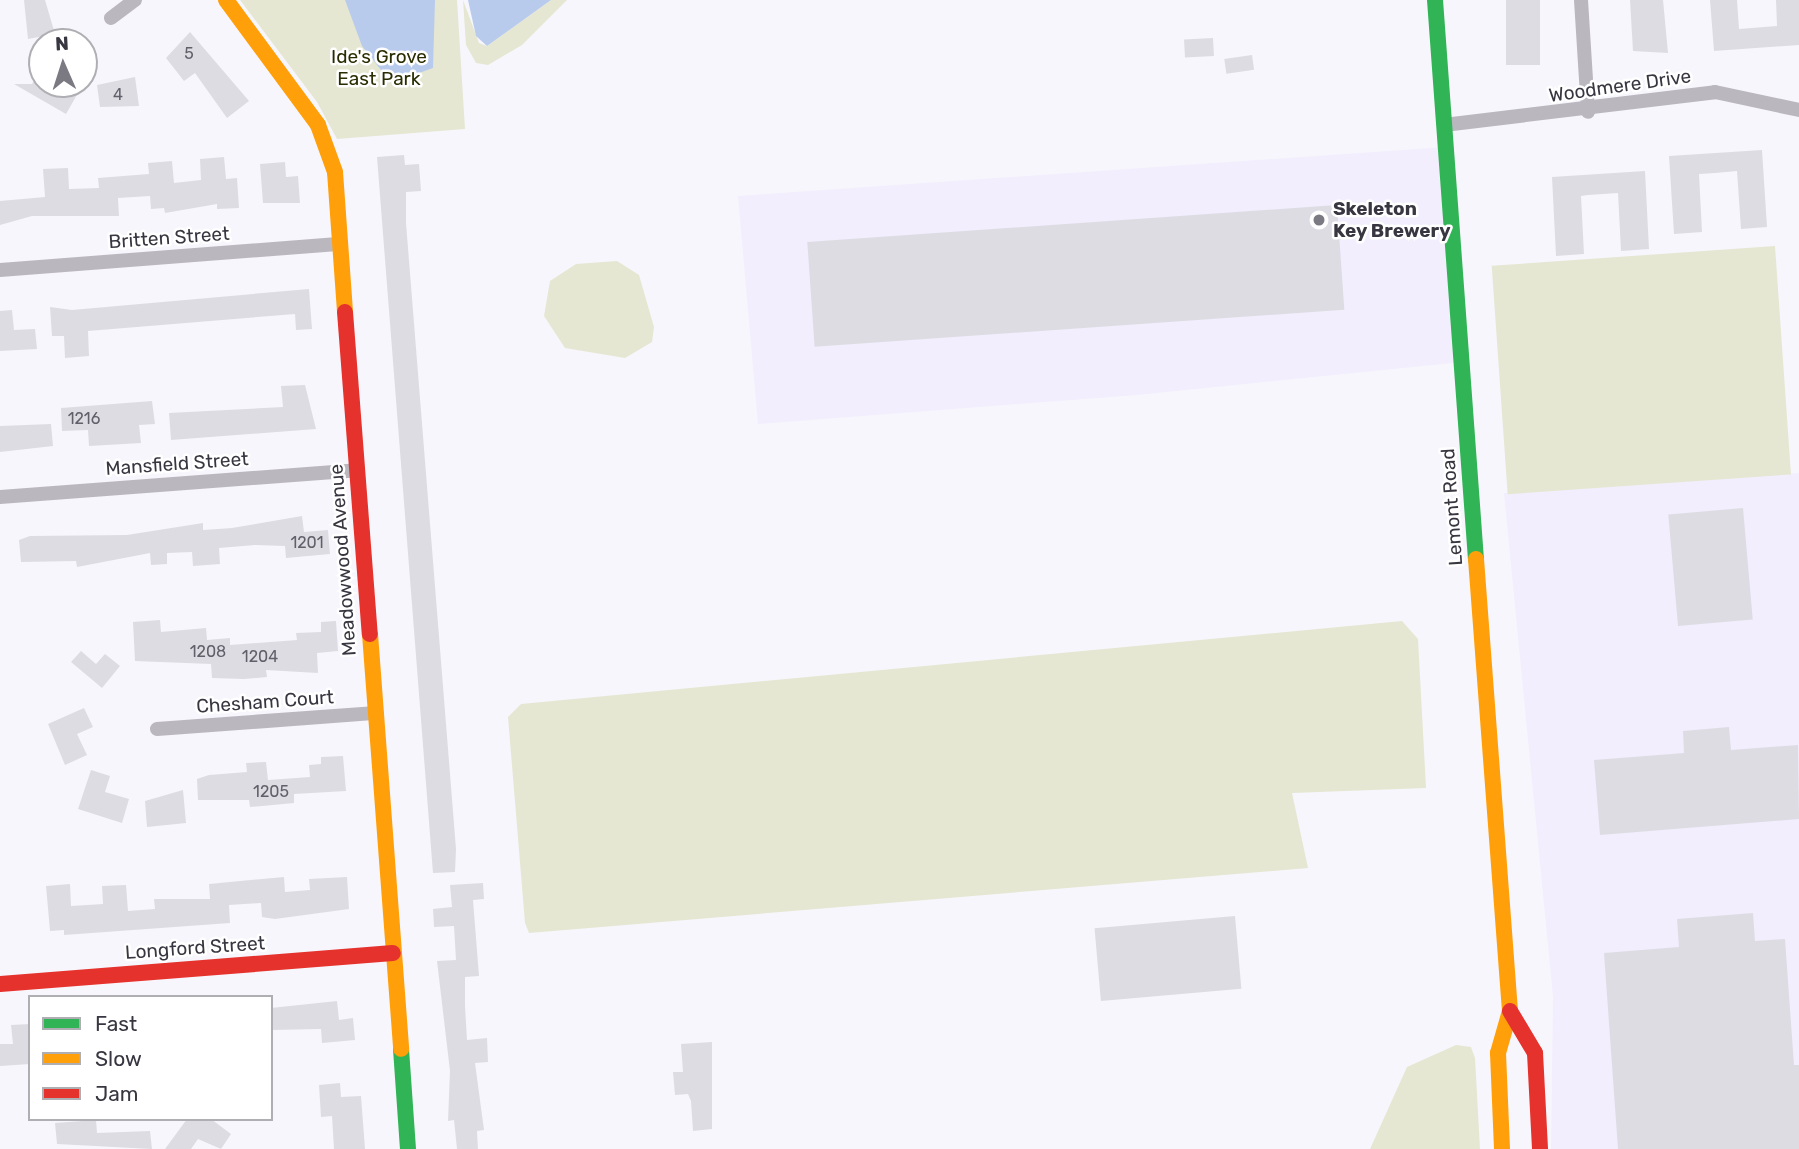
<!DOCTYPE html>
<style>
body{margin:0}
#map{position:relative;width:1799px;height:1149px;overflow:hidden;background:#f7f6fc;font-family:Rubik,sans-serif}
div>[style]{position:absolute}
.commercial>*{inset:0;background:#f2eefd}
.green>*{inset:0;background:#e5e7d2;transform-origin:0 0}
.water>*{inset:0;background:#b9cbec}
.building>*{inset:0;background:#dddce3;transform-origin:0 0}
.street>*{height:14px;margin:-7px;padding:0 7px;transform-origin:7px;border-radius:7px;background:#bbb7be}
.fast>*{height:16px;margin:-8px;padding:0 8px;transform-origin:8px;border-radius:8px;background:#30b455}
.slow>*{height:16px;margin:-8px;padding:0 8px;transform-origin:8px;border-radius:8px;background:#ff9f0a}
.jam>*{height:16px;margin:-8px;padding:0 8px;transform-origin:8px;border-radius:8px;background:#e5322d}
.dots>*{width:19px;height:19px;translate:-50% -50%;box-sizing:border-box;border:4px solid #fff;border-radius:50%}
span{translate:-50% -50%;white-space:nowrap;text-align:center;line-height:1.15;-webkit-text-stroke:5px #fff;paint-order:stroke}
.number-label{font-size:16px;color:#61606a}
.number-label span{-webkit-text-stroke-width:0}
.park-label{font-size:19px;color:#2a2d02}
.street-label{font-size:19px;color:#383741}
.poi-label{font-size:19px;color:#383741;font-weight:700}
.left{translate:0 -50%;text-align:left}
.legend{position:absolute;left:28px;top:995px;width:245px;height:126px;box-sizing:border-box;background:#fff;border:2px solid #afafb3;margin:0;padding:9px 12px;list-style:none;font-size:21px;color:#383741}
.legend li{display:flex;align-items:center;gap:14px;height:35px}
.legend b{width:35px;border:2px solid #afafb3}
.north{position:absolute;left:28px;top:28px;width:70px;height:70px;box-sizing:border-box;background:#fff;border:2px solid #afafb3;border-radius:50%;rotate:357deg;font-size:19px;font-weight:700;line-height:28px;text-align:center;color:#383741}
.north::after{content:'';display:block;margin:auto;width:24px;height:32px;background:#7b7a82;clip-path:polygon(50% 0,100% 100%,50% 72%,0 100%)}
</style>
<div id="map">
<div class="commercial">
<div style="clip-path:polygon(1446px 147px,1462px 362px,1137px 395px,758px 424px,738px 196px)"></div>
<div style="clip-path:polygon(1799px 473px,1799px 1149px,1551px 1149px,1553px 997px,1504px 493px)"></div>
</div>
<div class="green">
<div style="clip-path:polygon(240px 0,457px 0,465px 129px,337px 139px,317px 102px)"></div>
<div style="clip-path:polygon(463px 0,479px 43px,487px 46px,551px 0,567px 0,522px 45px,488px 65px,476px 63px,466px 45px)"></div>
<div style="left:1775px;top:246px;width:229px;height:284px;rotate:86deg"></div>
<div style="clip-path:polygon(617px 261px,639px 275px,654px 327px,652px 342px,625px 358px,565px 348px,544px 316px,550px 281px,576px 264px)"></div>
<div style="clip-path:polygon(1402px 621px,1418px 639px,1426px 788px,1292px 793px,1308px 868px,529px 933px,525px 923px,508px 717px,521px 704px)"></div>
<div style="clip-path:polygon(1456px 1045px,1471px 1047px,1475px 1058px,1480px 1149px,1370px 1149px,1407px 1067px)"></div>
</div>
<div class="water">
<div style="clip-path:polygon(345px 0,435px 0,433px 68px,405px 78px,381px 70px,362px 46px)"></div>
<div style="clip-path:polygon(468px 0,551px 0,487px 46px,476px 36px)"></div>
</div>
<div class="building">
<div style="clip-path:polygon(24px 0,45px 0,55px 34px,28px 39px)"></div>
<div style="left:1506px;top:0;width:34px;height:65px"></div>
<div style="clip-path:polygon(1630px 0,1663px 0,1668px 53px,1633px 51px)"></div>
<div style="clip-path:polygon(1710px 0,1737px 0,1739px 29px,1777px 26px,1776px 0,1799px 0,1799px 45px,1714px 51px)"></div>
<div style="clip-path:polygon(190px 32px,249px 101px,227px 118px,195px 73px,184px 81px,166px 58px)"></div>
<div style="left:1213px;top:38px;width:18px;height:29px;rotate:87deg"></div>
<div style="left:1252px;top:55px;width:15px;height:28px;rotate:82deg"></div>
<div style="clip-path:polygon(42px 67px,42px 84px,62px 84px,78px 93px,66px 114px,14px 84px,32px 84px)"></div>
<div style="clip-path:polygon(135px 77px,139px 106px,100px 107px,97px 85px)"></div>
<div style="clip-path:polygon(1762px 150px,1767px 227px,1741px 229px,1737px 171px,1715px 173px,1699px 174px,1702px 232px,1674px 234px,1669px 156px)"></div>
<div style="clip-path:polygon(404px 155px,405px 165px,419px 164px,421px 191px,406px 192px,406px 223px,456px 849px,455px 872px,433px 873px,377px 157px)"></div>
<div style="clip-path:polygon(224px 157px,226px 179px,237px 178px,239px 208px,217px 209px,217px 204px,165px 213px,164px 208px,151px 209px,150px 196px,118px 198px,119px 216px,32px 216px,0 225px,0 201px,45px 197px,43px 169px,68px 168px,69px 189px,99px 188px,98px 178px,149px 174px,148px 163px,172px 161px,174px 183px,201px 180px,200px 159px)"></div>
<div style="clip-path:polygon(285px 162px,286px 177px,298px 176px,300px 203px,263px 203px,260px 164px)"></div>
<div style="clip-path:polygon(1645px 171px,1649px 249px,1621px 251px,1618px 193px,1588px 195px,1581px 196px,1584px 254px,1556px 256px,1552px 177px)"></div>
<div style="left:1337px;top:205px;width:105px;height:531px;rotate:86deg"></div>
<div style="clip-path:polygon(309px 289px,312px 329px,296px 330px,295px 314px,88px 331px,89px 356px,65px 358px,64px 336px,52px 336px,50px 307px,72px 310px)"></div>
<div style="clip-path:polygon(12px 310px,14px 330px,35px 329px,37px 349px,0 351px,0 311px)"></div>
<div style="clip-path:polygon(305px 385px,316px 429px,171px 440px,169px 413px,283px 407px,281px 386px)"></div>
<div style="clip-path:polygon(152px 401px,155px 424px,139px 425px,141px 443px,89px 446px,88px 430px,62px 431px,61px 408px)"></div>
<div style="clip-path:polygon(51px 424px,53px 446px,0 452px,0 426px)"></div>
<div style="left:1743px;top:508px;width:112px;height:75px;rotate:85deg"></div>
<div style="clip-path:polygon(302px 516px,304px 532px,328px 530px,330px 554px,286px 558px,285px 546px,255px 545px,219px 548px,220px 564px,193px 566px,192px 552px,167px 553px,167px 564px,151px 565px,150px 553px,77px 567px,76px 561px,21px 562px,19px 540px,30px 536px,127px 535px,203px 523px,203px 530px,232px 528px)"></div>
<div style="clip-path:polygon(160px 620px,161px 632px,206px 628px,207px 640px,230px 638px,230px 645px,297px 640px,296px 633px,321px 632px,321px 622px,336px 621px,338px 651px,317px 653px,318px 673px,266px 670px,267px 677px,244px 679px,212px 678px,211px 664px,135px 661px,133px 622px)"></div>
<div style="clip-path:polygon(81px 651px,96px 664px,105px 654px,120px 666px,102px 688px,71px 662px)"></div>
<div style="clip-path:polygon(84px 708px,93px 727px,77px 734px,87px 755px,65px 765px,48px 724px)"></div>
<div style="clip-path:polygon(1729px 727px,1731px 750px,1798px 745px,1799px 819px,1600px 835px,1594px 760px,1684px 753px,1683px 731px)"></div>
<div style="clip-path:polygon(343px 756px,346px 791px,294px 794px,294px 803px,250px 807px,249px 800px,198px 800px,197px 779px,209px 775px,247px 772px,246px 763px,266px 762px,268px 780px,310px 777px,309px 765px,321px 764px,321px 757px)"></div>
<div style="clip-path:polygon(91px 770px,110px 776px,105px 792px,129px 799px,122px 823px,78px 809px)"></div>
<div style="clip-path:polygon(183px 790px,186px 823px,147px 827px,145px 801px)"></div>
<div style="clip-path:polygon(284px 877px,285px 892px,310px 890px,309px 879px,347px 877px,349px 909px,275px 919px,262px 917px,261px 903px,229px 905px,230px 923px,64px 935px,64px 930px,50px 931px,46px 886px,70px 884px,71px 906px,103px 904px,102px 886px,126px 885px,128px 911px,155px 909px,154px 899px,210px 899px,209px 884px)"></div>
<div style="clip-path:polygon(483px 883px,484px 899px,473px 900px,479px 976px,465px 977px,465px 1006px,467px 1040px,487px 1038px,488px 1062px,475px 1063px,484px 1130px,477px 1131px,478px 1149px,457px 1149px,454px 1120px,448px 1121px,450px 1071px,437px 961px,456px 960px,454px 926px,434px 927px,433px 909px,452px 907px,450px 885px)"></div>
<div style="clip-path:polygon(1753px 913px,1755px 941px,1785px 939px,1794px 1065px,1799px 1065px,1799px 1149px,1618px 1149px,1604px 953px,1679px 947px,1677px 919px)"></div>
<div style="left:1235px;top:916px;width:73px;height:141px;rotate:85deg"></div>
<div style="clip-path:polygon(337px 1001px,339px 1020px,353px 1018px,355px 1040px,322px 1043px,321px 1029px,271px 1030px,271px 1008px)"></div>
<div style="clip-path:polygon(30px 1024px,30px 1064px,0 1066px,0 1044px,13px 1044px,11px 1025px)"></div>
<div style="clip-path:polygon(712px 1042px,712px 1129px,693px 1131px,691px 1101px,688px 1094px,675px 1095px,673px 1072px,683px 1072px,681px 1044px)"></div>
<div style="clip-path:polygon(340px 1083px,341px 1097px,361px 1096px,365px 1149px,334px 1149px,332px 1116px,321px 1117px,319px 1085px)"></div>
<div style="clip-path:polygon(187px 1119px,211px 1119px,231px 1134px,221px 1149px,198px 1139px,191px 1149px,165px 1149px)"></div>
<div style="clip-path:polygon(96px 1120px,97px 1133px,150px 1131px,152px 1149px,57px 1144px,55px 1123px)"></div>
</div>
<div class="street">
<div style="left:1581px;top:0;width:112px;rotate:86.4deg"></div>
<div style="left:111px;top:18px;width:30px;rotate:-37deg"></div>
<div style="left:1444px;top:125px;width:273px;rotate:-6.9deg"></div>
<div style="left:1715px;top:92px;width:86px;rotate:12.1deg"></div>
<div style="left:0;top:270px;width:342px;rotate:-4.4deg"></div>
<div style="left:0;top:497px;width:358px;rotate:-4.3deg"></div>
<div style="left:157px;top:729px;width:220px;rotate:-4.2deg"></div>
</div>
<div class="fast">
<div style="left:1435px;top:0;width:561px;rotate:85.81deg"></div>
<div style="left:401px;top:1049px;width:100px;rotate:86deg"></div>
</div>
<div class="slow">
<div style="left:226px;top:0;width:155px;rotate:53.6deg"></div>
<div style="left:318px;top:125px;width:50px;rotate:70.1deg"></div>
<div style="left:335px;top:172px;width:140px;rotate:85.9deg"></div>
<div style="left:1476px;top:559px;width:453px;rotate:85.7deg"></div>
<div style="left:1510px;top:1011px;width:44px;rotate:105.9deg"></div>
<div style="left:1498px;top:1053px;width:96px;rotate:87.6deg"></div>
<div style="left:370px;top:634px;width:416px;rotate:85.7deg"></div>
</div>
<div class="jam">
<div style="left:345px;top:312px;width:323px;rotate:85.6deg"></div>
<div style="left:0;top:984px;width:394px;rotate:-4.5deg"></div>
<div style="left:1510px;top:1011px;width:49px;rotate:59.2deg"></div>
<div style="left:1535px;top:1053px;width:96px;rotate:87deg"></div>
</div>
<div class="dots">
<div style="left:1319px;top:220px;background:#7b7a82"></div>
</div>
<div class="number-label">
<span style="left:189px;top:54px">5</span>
<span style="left:118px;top:95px">4</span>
<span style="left:84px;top:419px">1216</span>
<span style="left:307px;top:543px">1201</span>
<span style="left:208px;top:652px">1208</span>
<span style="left:260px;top:657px">1204</span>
<span style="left:271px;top:792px">1205</span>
</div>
<div class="park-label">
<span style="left:379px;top:68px">Ide's Grove<br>East Park</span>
</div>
<div class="street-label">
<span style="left:1620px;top:86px;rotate:-8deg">Woodmere Drive</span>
<span style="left:169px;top:238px;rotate:-4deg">Britten Street</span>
<span style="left:177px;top:464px;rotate:-4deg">Mansfield Street</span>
<span style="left:1452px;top:507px;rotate:-94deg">Lemont Road</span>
<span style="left:343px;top:560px;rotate:-94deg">Meadowwood Avenue</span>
<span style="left:265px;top:702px;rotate:-4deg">Chesham Court</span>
<span style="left:195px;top:948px;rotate:-4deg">Longford Street</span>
</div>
<div class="poi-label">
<span class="left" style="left:1333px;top:220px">Skeleton<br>Key Brewery</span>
</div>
<ul class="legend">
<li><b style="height:9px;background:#30b455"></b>Fast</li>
<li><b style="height:9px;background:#ff9f0a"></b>Slow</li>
<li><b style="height:9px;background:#e5322d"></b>Jam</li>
</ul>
<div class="north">N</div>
</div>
